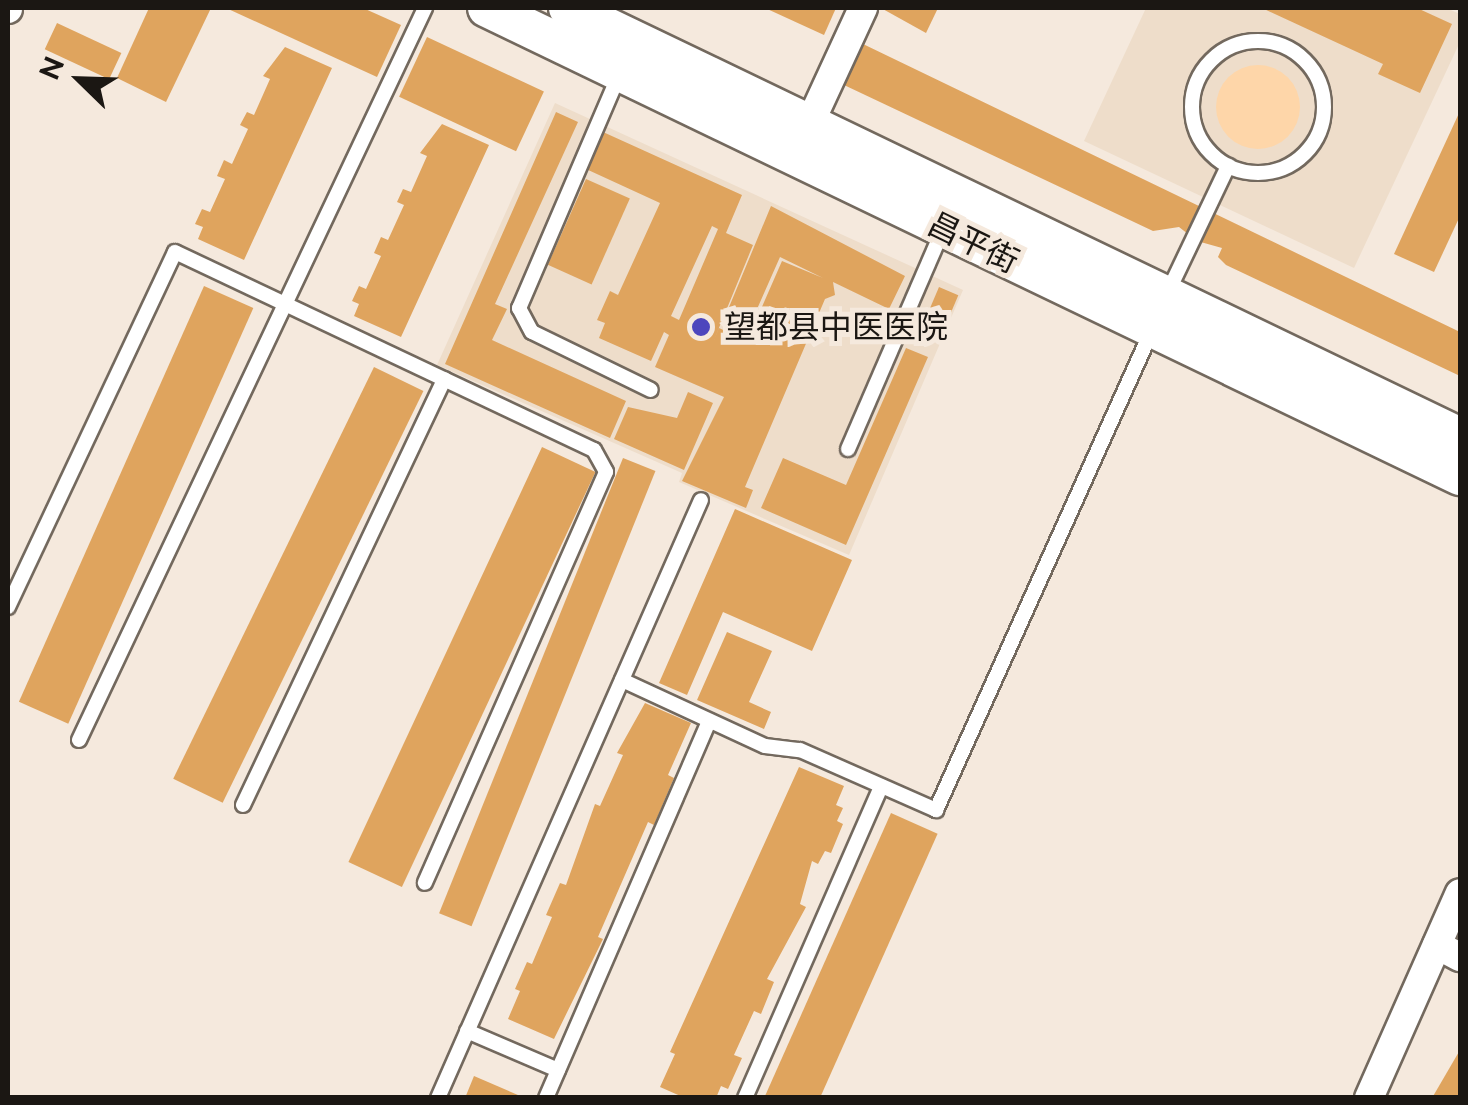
<!DOCTYPE html>
<meta charset="utf-8">
<style>
body{margin:0}
#map{position:relative;width:1468px;height:1105px;overflow:hidden;background:#f5e9dd;font-family:Raleway,"Noto Sans SC",sans-serif}
div>[style]{position:absolute}
.built>*{inset:0;background:#eeddca}
.green>*{inset:0;background:#fed6a9}
.round{border-radius:50%}
.building>*{inset:0;background:#dfa45e;transform-origin:0 0}
.roads{filter:drop-shadow(2px 0 #73695e) drop-shadow(-2px 0 #73695e) drop-shadow(0 2px #73695e) drop-shadow(0 -2px #73695e)}
.lane>*{height:14px;margin:-7px;padding:0 7px;transform-origin:7px;border-radius:7px;background:#fff}
.lane>.ring{margin:-7px;padding:0;box-sizing:content-box;background:none;border:14px solid #fff;border-radius:50%}
.street>*{height:28px;margin:-14px;padding:0 14px;transform-origin:14px;border-radius:14px;background:#fff}
.secondary>*{height:38px;margin:-19px;padding:0 19px;transform-origin:19px;border-radius:19px;background:#fff}
.dots>*{width:28px;height:28px;translate:-50% -50%;box-sizing:border-box;border:5px solid #f5e9dd;border-radius:50%}
span{translate:-50% -50%;white-space:nowrap;text-align:center;line-height:1.15;-webkit-text-stroke:10px #f5e9dd;paint-order:stroke}
.street-label{font-size:32px;color:#1b1713}
.poi-label{font-size:32px;color:#1b1713}
.left{translate:0 -50%;text-align:left}
.frame{position:absolute;inset:0;border:10px solid #1b1713;pointer-events:none}
.north{position:absolute;left:30px;top:30px;width:100px;height:100px;-webkit-text-stroke:8px #f5e9dd;paint-order:stroke;rotate:293deg;font-size:28px;font-weight:700;line-height:40px;text-align:center;color:#1b1713}
.north::after{content:'';display:block;margin:auto;width:35px;height:45px;background:#1b1713;clip-path:polygon(50% 0,100% 100%,50% 72%,0 100%)}
</style>
<div id="map">
<div class="built">
<div style="clip-path:polygon(1146px 8px,1446px 8px,1460px 14px,1460px 42px,1354px 268px,1084px 141px)"></div>
<div style="clip-path:polygon(555px 103px,963px 290px,849px 555px,679px 482px,682px 473px,437px 365px)"></div>
</div>
<div class="green">
<div class="round" style="left:1216px;top:65px;width:84px;height:84px"></div>
</div>
<div class="building">
<div style="clip-path:polygon(149px 8px,211px 8px,166px 102px,117px 78px)"></div>
<div style="clip-path:polygon(226px 8px,363px 8px,401px 25px,377px 77px)"></div>
<div style="clip-path:polygon(765px 8px,836px 8px,824px 35px)"></div>
<div style="clip-path:polygon(881px 8px,938px 8px,926px 33px)"></div>
<div style="clip-path:polygon(1262px 8px,1417px 8px,1452px 24px,1420px 93px,1378px 74px,1383px 64px)"></div>
<div style="left:57px;top:23px;width:71px;height:29px;rotate:25deg"></div>
<div style="left:427px;top:37px;width:129px;height:66px;rotate:25deg"></div>
<div style="clip-path:polygon(863px 44px,1460px 332px,1460px 376px,1226px 265px,1218px 257px,1222px 248px,1197px 241px,1179px 227px,1153px 231px,844px 85px)"></div>
<div style="clip-path:polygon(285px 47px,332px 68px,244px 260px,198px 239px,203px 227px,195px 224px,202px 209px,210px 212px,225px 179px,217px 176px,224px 160px,232px 164px,248px 129px,240px 125px,247px 112px,254px 115px,270px 79px,263px 76px)"></div>
<div style="clip-path:polygon(1460px 111px,1460px 216px,1434px 272px,1394px 254px)"></div>
<div style="clip-path:polygon(556px 112px,578px 122px,495px 304px,507px 309px,492px 340px,626px 401px,610px 438px,445px 364px)"></div>
<div style="clip-path:polygon(442px 124px,489px 145px,401px 337px,354px 316px,359px 304px,352px 301px,359px 286px,366px 289px,381px 256px,374px 253px,381px 237px,388px 240px,404px 205px,397px 202px,403px 189px,411px 192px,427px 156px,420px 153px)"></div>
<div style="clip-path:polygon(evenodd,603px 132px,742px 195px,726px 233px,753px 245px,714px 340px,719px 328px,747px 341px,782px 261px,823px 278px,780px 257px,746px 334px,722px 324px,771px 206px,905px 276px,889px 309px,833px 282px,835px 295px,825px 299px,745px 487px,753px 490px,746px 508px,682px 481px,724px 397px,655px 367px,669px 335px,664px 332px,651px 361px,599px 338px,605px 323px,597px 320px,610px 291px,618px 295px,660px 203px,586px 169px,603px 132px,712px 226px,718px 229px,679px 320px,671px 316px,712px 226px)"></div>
<div style="left:586px;top:179px;width:48px;height:94px;rotate:24deg"></div>
<div style="left:204px;top:286px;width:54px;height:455px;rotate:24deg"></div>
<div style="left:939px;top:287px;width:21px;height:44px;rotate:23deg"></div>
<div style="clip-path:polygon(906px 348px,928px 357px,846px 545px,761px 508px,783px 458px,846px 485px)"></div>
<div style="left:374px;top:367px;width:55px;height:458px;rotate:26deg"></div>
<div style="clip-path:polygon(688px 392px,713px 403px,684px 470px,614px 439px,628px 407px,677px 418px)"></div>
<div style="left:542px;top:447px;width:59px;height:458px;rotate:25deg"></div>
<div style="left:623px;top:458px;width:35px;height:491px;rotate:22deg"></div>
<div style="clip-path:polygon(735px 509px,852px 560px,812px 651px,723px 612px,687px 695px,659px 683px)"></div>
<div style="clip-path:polygon(727px 632px,772px 651px,749px 702px,771px 712px,764px 729px,697px 700px)"></div>
<div style="clip-path:polygon(645px 703px,691px 723px,668px 775px,674px 778px,654px 825px,648px 822px,598px 937px,603px 939px,554px 1039px,508px 1019px,520px 991px,515px 989px,527px 962px,532px 964px,552px 917px,546px 915px,560px 883px,566px 885px,595px 804px,600px 806px,623px 755px,617px 753px)"></div>
<div style="clip-path:polygon(799px 767px,844px 786px,836px 805px,843px 808px,837px 821px,843px 824px,831px 853px,825px 851px,818px 864px,812px 861px,800px 904px,806px 907px,767px 979px,774px 982px,761px 1014px,754px 1011px,734px 1055px,742px 1058px,728px 1089px,721px 1086px,716px 1098px,685px 1098px,660px 1087px,675px 1054px,670px 1052px)"></div>
<div style="left:891px;top:813px;width:51px;height:310px;rotate:24deg"></div>
<div style="clip-path:polygon(1460px 1050px,1460px 1098px,1432px 1098px)"></div>
<div style="clip-path:polygon(474px 1076px,525px 1098px,465px 1098px)"></div>
</div>
<div class="roads">
<div class="lane">
<div class="ring" style="left:1192px;top:41px;width:118px;height:118px"></div>
<div style="left:619px;top:75px;width:254px;rotate:113.2deg"></div>
<div style="left:519px;top:308px;width:27px;rotate:62deg"></div>
<div style="left:532px;top:332px;width:132px;rotate:26deg"></div>
<div style="left:1168px;top:292px;width:140px;rotate:-64.5deg"></div>
<div style="left:848px;top:449px;width:240px;rotate:-66.6deg"></div>
<div style="left:8px;top:607px;width:392px;rotate:-64.8deg"></div>
<div style="left:175px;top:252px;width:463px;rotate:25.3deg"></div>
<div style="left:594px;top:450px;width:25px;rotate:61deg"></div>
<div style="left:606px;top:472px;width:449px;rotate:113.8deg"></div>
<div style="left:622px;top:680px;width:157px;rotate:24.8deg"></div>
<div style="left:765px;top:746px;width:35px;rotate:7deg"></div>
<div style="left:800px;top:750px;width:149px;rotate:23.8deg"></div>
<div style="left:936px;top:810px;width:526px;rotate:-65.77deg"></div>
<div style="left:79px;top:740px;width:810px;rotate:-64.7deg"></div>
<div style="left:243px;top:805px;width:471px;rotate:-64.7deg"></div>
<div style="left:467px;top:1031px;width:99px;rotate:23.2deg"></div>
<div style="left:438px;top:1098px;width:653px;rotate:-66.26deg"></div>
<div style="left:546px;top:1098px;width:411px;rotate:-66.6deg"></div>
<div style="left:745px;top:1098px;width:340px;rotate:-66.4deg"></div>
</div>
<div class="street">
<div style="left:8px;top:9px;width:1px;rotate:-90deg"></div>
<div style="left:809px;top:125px;width:129px;rotate:-65.2deg"></div>
<div style="left:1437px;top:945px;width:26px;rotate:28deg"></div>
<div style="left:1369px;top:1098px;width:224px;rotate:-66.1deg"></div>
</div>
<div class="secondary">
<div style="left:487px;top:8px;width:1080px;rotate:25.69deg"></div>
<div style="left:568px;top:8px;width:990px;rotate:25.68deg"></div>
</div>
</div>
<div class="dots">
<div style="left:701px;top:327px;background:#4d46bd"></div>
</div>
<div class="street-label">
<span style="left:973px;top:243px;rotate:26deg">昌平街</span>
</div>
<div class="poi-label">
<span class="left" style="left:724px;top:327px">望都县中医医院</span>
</div>
<div class="frame"></div>
<div class="north">N</div>
</div>
